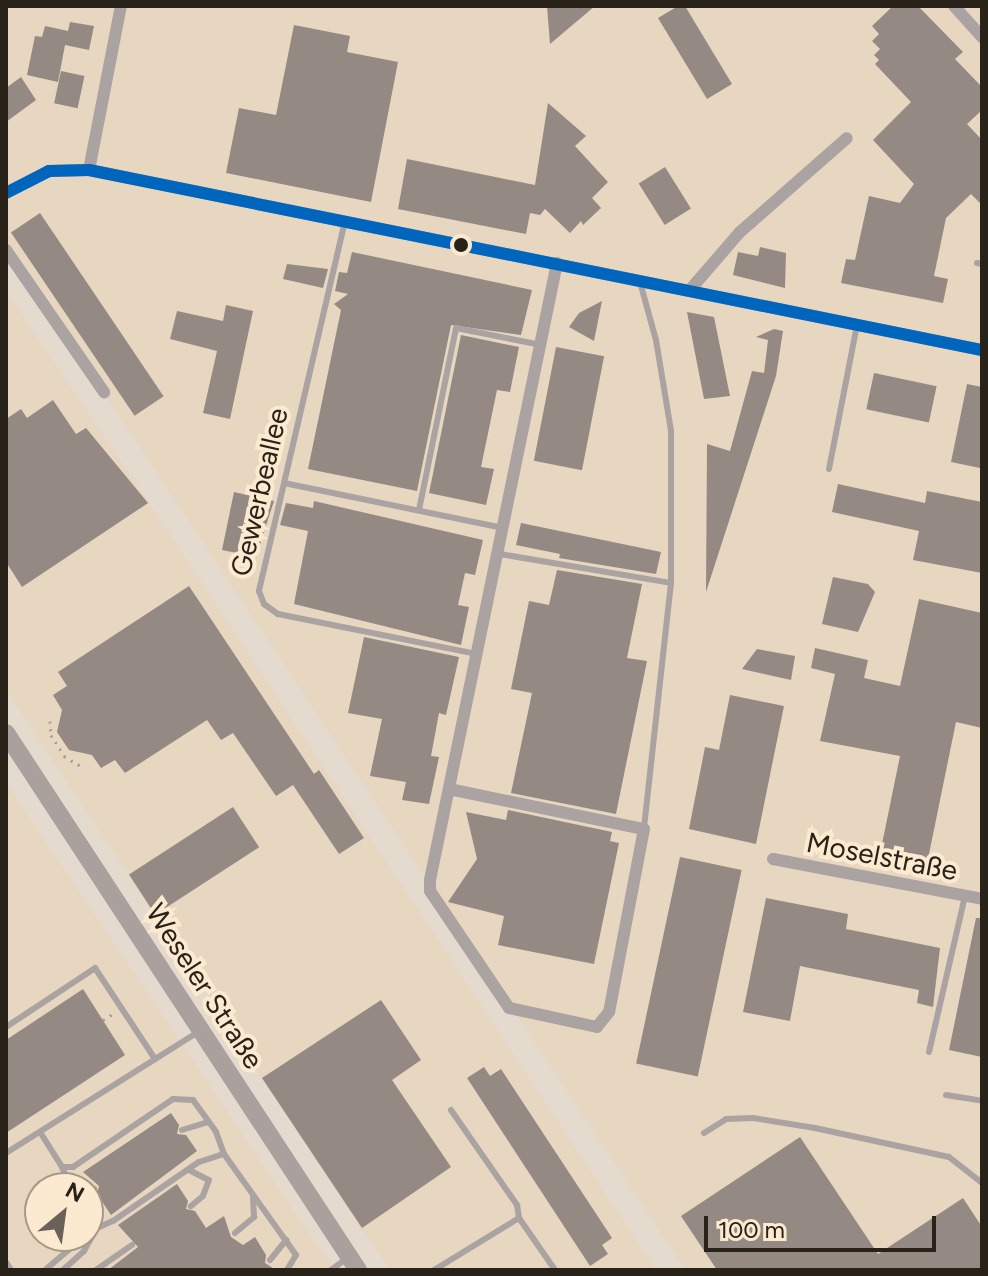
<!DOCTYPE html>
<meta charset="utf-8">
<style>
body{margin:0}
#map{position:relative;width:988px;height:1276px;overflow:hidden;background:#e4dacd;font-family:Figtree,sans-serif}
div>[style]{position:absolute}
.built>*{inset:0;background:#e7d6c0}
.building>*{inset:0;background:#958983;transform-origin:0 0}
.path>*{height:3px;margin-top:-1.5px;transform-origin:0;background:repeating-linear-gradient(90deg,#a49e99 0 2px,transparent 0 8px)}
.lane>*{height:6px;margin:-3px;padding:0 3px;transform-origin:3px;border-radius:3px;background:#aaa3a1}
.street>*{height:12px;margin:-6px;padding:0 6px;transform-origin:6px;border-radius:6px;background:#aaa3a1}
.secondary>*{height:18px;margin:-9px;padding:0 9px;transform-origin:9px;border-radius:9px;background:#aaa19e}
.bus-1>*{height:12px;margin:-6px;padding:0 6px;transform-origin:6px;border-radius:6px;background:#0065bd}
.dots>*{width:22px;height:22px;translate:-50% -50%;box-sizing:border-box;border:4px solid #fbe9d0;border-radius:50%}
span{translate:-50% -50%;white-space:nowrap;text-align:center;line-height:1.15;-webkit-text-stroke:8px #fbe9d0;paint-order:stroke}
.street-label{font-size:28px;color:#282219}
.frame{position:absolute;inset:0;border:8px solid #282219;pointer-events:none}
.north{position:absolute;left:24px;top:1172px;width:80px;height:80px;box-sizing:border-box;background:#fbe9d0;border:2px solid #a79987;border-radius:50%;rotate:29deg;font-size:22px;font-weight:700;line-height:32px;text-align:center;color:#282219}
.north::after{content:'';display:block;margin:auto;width:28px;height:36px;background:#6a6258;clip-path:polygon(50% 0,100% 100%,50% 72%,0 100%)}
.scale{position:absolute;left:704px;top:1216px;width:232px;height:36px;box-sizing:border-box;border:4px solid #282219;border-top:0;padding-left:10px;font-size:24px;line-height:28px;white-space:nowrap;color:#282219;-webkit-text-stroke:6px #fbe9d0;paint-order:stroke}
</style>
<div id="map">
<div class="built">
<div style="clip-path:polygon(6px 6px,982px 6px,982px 1270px,686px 1270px,6px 246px)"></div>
<div style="clip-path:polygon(6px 291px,149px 503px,656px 1270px,391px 1270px,361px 1228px,6px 689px)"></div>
<div style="clip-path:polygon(evenodd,6px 782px,35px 826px,334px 1270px,6px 1270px,6px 782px,40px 1188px,88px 1188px,88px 1236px,40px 1236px,40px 1188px)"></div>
</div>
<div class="building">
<div style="clip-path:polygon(547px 6px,595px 6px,550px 44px)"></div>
<div style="clip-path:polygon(678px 6px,685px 6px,732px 84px,707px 99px,658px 18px)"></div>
<div style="clip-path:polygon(893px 6px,918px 6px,963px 52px,955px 59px,982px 87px,982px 110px,967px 124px,982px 140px,982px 205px,971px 194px,946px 218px,934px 276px,948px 279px,943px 303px,841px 283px,846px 259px,855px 260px,869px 196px,900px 203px,914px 184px,873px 140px,911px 102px,875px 64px,879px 60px,874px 55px,880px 49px,872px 41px,879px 34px,872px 26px)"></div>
<div style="clip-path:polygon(70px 22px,94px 26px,89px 50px,65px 45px,58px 82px,27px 75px,35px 36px,42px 37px,45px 26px,68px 31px)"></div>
<div style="clip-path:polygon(294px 25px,350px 36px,347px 52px,398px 62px,371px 202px,226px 173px,239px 108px,276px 115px)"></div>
<div style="left:61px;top:71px;width:24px;height:33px;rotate:12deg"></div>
<div style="clip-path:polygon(21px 77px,36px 100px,6px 122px,6px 88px)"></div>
<div style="clip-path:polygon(548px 103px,586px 136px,575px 146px,608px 182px,592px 198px,601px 208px,583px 225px,581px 221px,570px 233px,545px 209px,540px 215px,530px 213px,526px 234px,398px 209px,407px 159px,535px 185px)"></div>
<div style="left:665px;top:167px;width:49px;height:31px;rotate:58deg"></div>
<div style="left:40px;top:213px;width:221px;height:35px;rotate:56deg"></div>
<div style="clip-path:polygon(760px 247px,786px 253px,785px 288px,733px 275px,738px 252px,758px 256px)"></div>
<div style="clip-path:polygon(352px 252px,532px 290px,521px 335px,451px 325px,417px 491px,308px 469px,341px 310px,334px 304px,348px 294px,335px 291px,339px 272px,347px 273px)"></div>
<div style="clip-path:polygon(287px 264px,328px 269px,323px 288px,283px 279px)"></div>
<div style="clip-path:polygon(602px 301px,594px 341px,569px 327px,579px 313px)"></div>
<div style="clip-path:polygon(226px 305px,253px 311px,230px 419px,203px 413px,217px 351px,170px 339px,177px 311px,223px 321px)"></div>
<div style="clip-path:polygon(687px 312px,714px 317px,730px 396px,704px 399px)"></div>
<div style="clip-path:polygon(774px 329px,783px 331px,776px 376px,706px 592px,707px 444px,730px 451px,752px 371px,764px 373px,768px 340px,756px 337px)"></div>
<div style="clip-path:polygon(461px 335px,519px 347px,510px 392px,497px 390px,481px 467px,494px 469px,486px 505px,429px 493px)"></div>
<div style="left:556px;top:347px;width:49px;height:116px;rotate:11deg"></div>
<div style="left:874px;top:373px;width:64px;height:37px;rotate:12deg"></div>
<div style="clip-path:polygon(967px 384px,982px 387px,980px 468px,951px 462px)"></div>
<div style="clip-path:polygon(53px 400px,76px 434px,86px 428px,148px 503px,22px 587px,6px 562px,6px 419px,21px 409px,27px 418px)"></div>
<div style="clip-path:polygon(838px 484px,925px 503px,927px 491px,982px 502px,982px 573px,913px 560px,919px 531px,832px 512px)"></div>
<div style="clip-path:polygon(234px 492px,274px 501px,256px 557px,222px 550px)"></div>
<div style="clip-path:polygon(314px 501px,483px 540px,475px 575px,465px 573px,458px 605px,469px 607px,461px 645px,294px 604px,308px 531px,280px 525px,286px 503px,313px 508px)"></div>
<div style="clip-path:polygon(521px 523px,661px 552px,656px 574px,559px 558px,560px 554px,516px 545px)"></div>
<div style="clip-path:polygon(557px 570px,642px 584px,627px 658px,647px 661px,616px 814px,511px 793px,532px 693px,511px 689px,529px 601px,549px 605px)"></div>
<div style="clip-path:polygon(833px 577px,868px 584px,875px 592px,858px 632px,822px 624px)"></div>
<div style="clip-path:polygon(189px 586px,314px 774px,319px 770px,364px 838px,339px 854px,293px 785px,276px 796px,233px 733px,221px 740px,207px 720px,125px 773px,115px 760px,101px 768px,92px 755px,69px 750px,57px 732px,62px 710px,53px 695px,67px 686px,58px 672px)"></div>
<div style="clip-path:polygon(919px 599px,982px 613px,982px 728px,956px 722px,928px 859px,881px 849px,900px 756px,820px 741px,835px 674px,811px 668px,815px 648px,868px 660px,864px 678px,900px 686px)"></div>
<div style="clip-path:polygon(364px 637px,459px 657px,446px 715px,439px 713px,431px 756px,439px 757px,429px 804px,402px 800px,406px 782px,370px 776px,382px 719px,348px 713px)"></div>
<div style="clip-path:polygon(757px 649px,795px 656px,791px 680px,742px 669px)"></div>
<div style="clip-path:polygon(730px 695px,784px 706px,756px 844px,689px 829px,705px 747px,719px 750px)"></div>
<div style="left:233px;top:807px;width:48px;height:124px;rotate:57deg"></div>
<div style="clip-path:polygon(508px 810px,612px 832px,610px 841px,619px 843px,594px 964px,498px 945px,504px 916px,448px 902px,477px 859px,466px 812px,506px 820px)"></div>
<div style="left:680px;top:857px;width:63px;height:211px;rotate:12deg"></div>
<div style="clip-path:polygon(766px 898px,848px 914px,846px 929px,940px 948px,933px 1007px,917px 1003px,919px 990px,800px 966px,790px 1021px,743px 1012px)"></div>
<div style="clip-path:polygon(976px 918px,982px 918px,982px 1057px,949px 1050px)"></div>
<div style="clip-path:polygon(83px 989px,125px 1055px,6px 1133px,6px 1040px)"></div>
<div style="clip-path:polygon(381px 1000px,421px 1060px,392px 1080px,451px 1167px,362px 1228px,262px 1078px)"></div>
<div style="clip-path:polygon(484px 1067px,490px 1076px,501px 1069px,612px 1238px,602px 1245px,608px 1254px,590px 1266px,467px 1078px)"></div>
<div style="clip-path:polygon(171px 1113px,179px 1125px,177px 1134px,186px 1135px,197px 1151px,111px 1215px,97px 1194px,99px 1186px,83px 1172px)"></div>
<div style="clip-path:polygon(800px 1137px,878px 1254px,963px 1198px,982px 1227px,982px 1270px,717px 1270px,681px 1216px)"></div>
<div style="clip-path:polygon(177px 1184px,188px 1201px,186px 1209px,195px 1211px,206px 1228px,224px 1216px,231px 1237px,243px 1245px,255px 1237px,266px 1255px,265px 1263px,276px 1270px,108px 1270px,138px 1247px,118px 1225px)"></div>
</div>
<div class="path">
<div style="left:50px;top:721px;width:14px;rotate:86deg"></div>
<div style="left:51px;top:735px;width:25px;rotate:58deg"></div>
<div style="left:64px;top:756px;width:21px;rotate:31deg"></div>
<div style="left:103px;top:1020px;width:12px;rotate:-31deg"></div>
</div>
<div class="lane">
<div style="left:345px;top:221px;width:380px;rotate:103.1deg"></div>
<div style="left:259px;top:591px;width:14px;rotate:69deg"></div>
<div style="left:264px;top:604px;width:17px;rotate:36deg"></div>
<div style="left:278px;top:614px;width:202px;rotate:11.4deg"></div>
<div style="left:977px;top:263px;width:5px;rotate:11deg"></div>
<div style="left:640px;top:282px;width:60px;rotate:74.6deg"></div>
<div style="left:656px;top:340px;width:92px;rotate:80.6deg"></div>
<div style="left:671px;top:431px;width:152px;rotate:90deg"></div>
<div style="left:671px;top:583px;width:247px;rotate:96.3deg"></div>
<div style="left:829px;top:469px;width:147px;rotate:-79deg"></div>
<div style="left:284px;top:483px;width:225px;rotate:11.6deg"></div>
<div style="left:419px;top:510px;width:186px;rotate:-78.5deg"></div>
<div style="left:456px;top:328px;width:87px;rotate:11.3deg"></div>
<div style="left:500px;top:554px;width:173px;rotate:9.6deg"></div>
<div style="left:6px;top:1027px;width:107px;rotate:-33.5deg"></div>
<div style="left:95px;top:968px;width:109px;rotate:56.6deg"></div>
<div style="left:929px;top:1052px;width:160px;rotate:-77deg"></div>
<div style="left:946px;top:1095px;width:36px;rotate:9deg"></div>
<div style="left:451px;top:1110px;width:116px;rotate:55.2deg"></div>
<div style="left:517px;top:1205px;width:13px;rotate:81deg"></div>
<div style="left:182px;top:1130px;width:27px;rotate:-17deg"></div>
<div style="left:40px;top:1132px;width:41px;rotate:57.8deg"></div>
<div style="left:62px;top:1167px;width:11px"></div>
<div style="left:73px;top:1167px;width:121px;rotate:-34.2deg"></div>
<div style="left:173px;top:1099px;width:20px;rotate:3deg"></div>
<div style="left:193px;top:1100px;width:39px;rotate:54deg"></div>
<div style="left:216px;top:1132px;width:23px;rotate:70deg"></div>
<div style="left:224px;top:1154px;width:124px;rotate:54.5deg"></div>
<div style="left:296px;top:1255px;width:17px;rotate:121deg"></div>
<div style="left:704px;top:1133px;width:26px;rotate:-32deg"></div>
<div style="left:726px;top:1119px;width:27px;rotate:-2deg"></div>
<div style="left:753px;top:1118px;width:63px;rotate:9.2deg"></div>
<div style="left:815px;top:1128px;width:137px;rotate:12.2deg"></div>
<div style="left:949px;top:1157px;width:42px;rotate:38.2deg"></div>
<div style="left:6px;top:1153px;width:227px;rotate:-32.2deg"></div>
<div style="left:62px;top:1167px;width:23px;rotate:67deg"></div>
<div style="left:189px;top:1170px;width:22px;rotate:27deg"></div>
<div style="left:209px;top:1180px;width:17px;rotate:111deg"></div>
<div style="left:203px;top:1196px;width:16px;rotate:140deg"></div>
<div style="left:88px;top:1192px;width:7px;rotate:-27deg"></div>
<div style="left:88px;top:1217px;width:14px;rotate:51deg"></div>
<div style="left:97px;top:1228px;width:17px;rotate:-24deg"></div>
<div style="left:113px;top:1221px;width:104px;rotate:-34.5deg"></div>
<div style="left:199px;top:1162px;width:26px;rotate:-18deg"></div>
<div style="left:235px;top:1233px;width:25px;rotate:-40deg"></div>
<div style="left:254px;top:1217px;width:19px;rotate:-93deg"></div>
<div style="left:270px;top:1260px;width:26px;rotate:-51deg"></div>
<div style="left:6px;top:1262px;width:9px;rotate:58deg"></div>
<div style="left:45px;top:1270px;width:52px;rotate:-40.4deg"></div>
<div style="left:63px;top:1270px;width:28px;rotate:-42deg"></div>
<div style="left:84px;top:1251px;width:26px;rotate:-61deg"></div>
<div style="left:96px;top:1270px;width:44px;rotate:-34.8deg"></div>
<div style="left:331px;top:1270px;width:19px;rotate:-36deg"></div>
<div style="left:434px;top:1270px;width:100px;rotate:-31.5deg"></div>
<div style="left:519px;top:1218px;width:63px;rotate:55.3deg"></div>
</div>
<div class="street">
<div style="left:954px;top:6px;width:42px;rotate:47.9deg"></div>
<div style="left:89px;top:170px;width:167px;rotate:-79deg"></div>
<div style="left:6px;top:193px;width:48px;rotate:-27.1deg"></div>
<div style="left:49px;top:171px;width:40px;rotate:-1.4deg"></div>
<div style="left:89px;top:170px;width:911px;rotate:11.4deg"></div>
<div style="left:6px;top:250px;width:173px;rotate:55.4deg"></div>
<div style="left:689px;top:291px;width:78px;rotate:-49.2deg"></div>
<div style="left:740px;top:232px;width:142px;rotate:-41.3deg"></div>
<div style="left:449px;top:789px;width:199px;rotate:11.6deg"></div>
<div style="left:644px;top:829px;width:186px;rotate:100.8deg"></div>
<div style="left:609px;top:1012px;width:19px;rotate:129deg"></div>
<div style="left:597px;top:1027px;width:90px;rotate:-167.8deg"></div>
<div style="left:509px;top:1008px;width:141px;rotate:-124deg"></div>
<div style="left:430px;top:891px;width:11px;rotate:-90deg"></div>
<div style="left:430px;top:880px;width:630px;rotate:-78.37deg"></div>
<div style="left:773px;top:859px;width:213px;rotate:10.8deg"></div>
</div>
<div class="secondary">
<div style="left:6px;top:733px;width:642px;rotate:56.76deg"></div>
</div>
<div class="bus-1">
<div style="left:6px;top:193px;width:48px;rotate:-27.1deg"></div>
<div style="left:49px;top:171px;width:40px;rotate:-1.4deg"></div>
<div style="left:89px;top:170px;width:911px;rotate:11.4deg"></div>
</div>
<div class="dots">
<div style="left:461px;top:245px;background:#282219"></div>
</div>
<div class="street-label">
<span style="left:259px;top:492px;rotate:-77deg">Gewerbeallee</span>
<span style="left:882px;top:856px;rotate:11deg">Moselstraße</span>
<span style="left:205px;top:986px;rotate:57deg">Weseler Straße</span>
</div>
<div class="frame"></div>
<div class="north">N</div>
<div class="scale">100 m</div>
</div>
